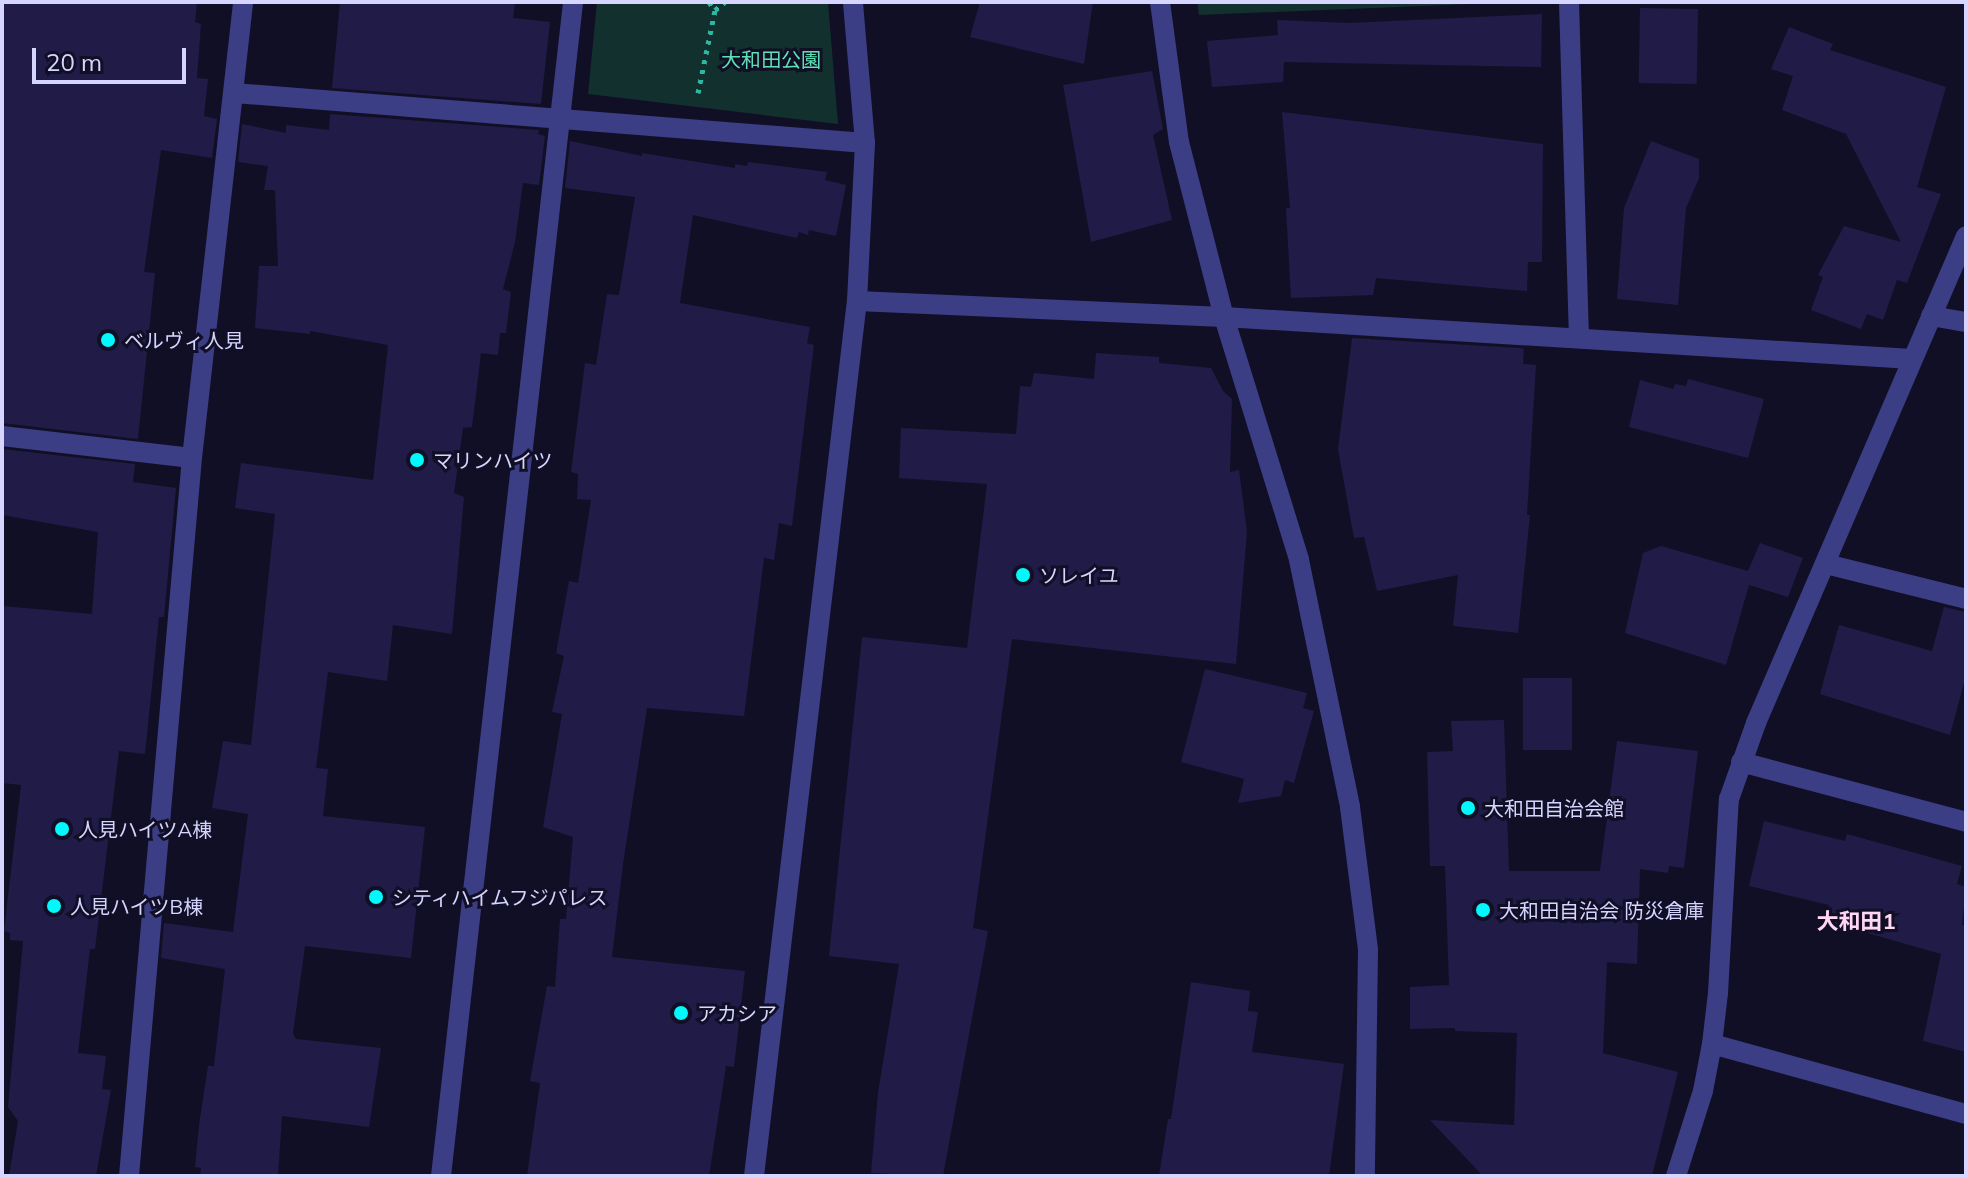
<!DOCTYPE html>
<meta charset="utf-8">
<style>
body{margin:0}
#map{position:relative;width:1968px;height:1178px;overflow:hidden;background:#110f26;font-family:Mulish,"Noto Sans JP",sans-serif}
div>[style]{position:absolute}
.green>*{inset:0;background:#12302d}
.building>*{inset:0;background:#211b47;transform-origin:0 0}
.path>*{height:5px;margin-top:-2.5px;transform-origin:0;background:repeating-linear-gradient(90deg,#30b7a4 0 4px,transparent 0 10px)}
.lane>*{height:20px;margin:-10px;padding:0 10px;transform-origin:10px;border-radius:10px;background:#3b3e85}
.street>*{height:20px;margin:-10px;padding:0 10px;transform-origin:10px;border-radius:10px;background:#3b3e85}
.dots>*{width:22px;height:22px;translate:-50% -50%;box-sizing:border-box;border:4px solid #110f26;border-radius:50%}
span{translate:-50% -50%;white-space:nowrap;text-align:center;line-height:1.15;-webkit-text-stroke:6px #110f26;paint-order:stroke}
.park-label{font-size:20px;color:#60dfb5}
.poi-label{font-size:20px;color:#d6d5ff}
.left{translate:0 -50%;text-align:left}
.neighbourhood-label{font-size:22px;color:#ffd7f3;font-weight:700}
.frame{position:absolute;inset:0;border:4px solid #d6d5ff;pointer-events:none}
.scale{position:absolute;left:32px;top:48px;width:154px;height:36px;box-sizing:border-box;border:4px solid #d6d5ff;border-top:0;padding-left:10px;font-size:24px;line-height:28px;white-space:nowrap;color:#d6d5ff;-webkit-text-stroke:6px #110f26;paint-order:stroke}
</style>
<div id="map">
<div class="green">
<div style="clip-path:polygon(597px 2px,828px 2px,838px 124px,588px 94px)"></div>
<div style="clip-path:polygon(1197px 2px,1521px 2px,1199px 15px)"></div>
</div>
<div class="building">
<div style="clip-path:polygon(2px 2px,197px 2px,195px 22px,201px 24px,197px 78px,208px 79px,204px 116px,217px 119px,212px 158px,161px 150px,144px 272px,155px 273px,138px 439px,2px 423px)"></div>
<div style="clip-path:polygon(340px 2px,515px 2px,513px 18px,550px 22px,541px 104px,332px 88px)"></div>
<div style="clip-path:polygon(980px 2px,1093px 2px,1084px 64px,970px 37px)"></div>
<div style="left:1640px;top:8px;width:58px;height:75px;rotate:1deg"></div>
<div style="clip-path:polygon(1542px 14px,1541px 67px,1284px 62px,1283px 82px,1212px 87px,1207px 41px,1278px 35px,1277px 20px,1349px 23px)"></div>
<div style="clip-path:polygon(1789px 27px,1833px 44px,1830px 50px,1946px 87px,1917px 187px,1941px 194px,1907px 283px,1897px 280px,1883px 320px,1867px 314px,1861px 329px,1811px 310px,1823px 277px,1818px 275px,1844px 226px,1901px 242px,1846px 134px,1782px 110px,1793px 76px,1771px 69px)"></div>
<div style="clip-path:polygon(1152px 71px,1163px 129px,1153px 135px,1172px 220px,1091px 242px,1063px 85px)"></div>
<div style="clip-path:polygon(1282px 112px,1543px 144px,1542px 262px,1528px 262px,1527px 291px,1376px 278px,1373px 295px,1291px 298px,1286px 208px,1290px 208px)"></div>
<div style="clip-path:polygon(330px 114px,539px 130px,538px 134px,545px 136px,539px 185px,523px 183px,515px 242px,503px 289px,511px 292px,506px 333px,500px 333px,498px 355px,481px 353px,472px 427px,463px 428px,454px 493px,464px 497px,452px 634px,393px 625px,387px 681px,328px 672px,316px 768px,328px 769px,323px 816px,425px 827px,411px 958px,305px 946px,293px 1033px,296px 1039px,381px 1048px,369px 1127px,282px 1116px,278px 1176px,200px 1176px,201px 1168px,195px 1167px,199px 1125px,208px 1066px,214px 1066px,225px 969px,161px 958px,164px 923px,233px 932px,248px 814px,212px 808px,223px 741px,251px 745px,275px 514px,235px 508px,241px 463px,373px 480px,388px 345px,310px 331px,310px 334px,255px 328px,259px 266px,278px 266px,275px 190px,264px 190px,268px 166px,238px 162px,242px 124px,286px 133px,286px 125px,329px 130px)"></div>
<div style="clip-path:polygon(570px 141px,642px 156px,642px 153px,735px 168px,735px 164px,747px 166px,748px 162px,827px 172px,825px 180px,846px 185px,836px 236px,809px 230px,808px 235px,799px 232px,797px 238px,693px 215px,680px 303px,810px 327px,807px 343px,814px 345px,792px 526px,779px 523px,774px 560px,764px 558px,744px 716px,647px 708px,623px 864px,612px 957px,745px 971px,734px 1067px,726px 1066px,709px 1176px,527px 1176px,540px 1083px,530px 1081px,547px 986px,555px 987px,560px 919px,566px 919px,573px 837px,543px 827px,562px 714px,552px 712px,564px 656px,556px 653px,569px 581px,578px 583px,591px 500px,577px 499px,578px 474px,571px 472px,585px 363px,596px 365px,607px 294px,619px 295px,635px 197px,565px 188px)"></div>
<div style="clip-path:polygon(1651px 141px,1699px 159px,1699px 178px,1686px 208px,1678px 305px,1617px 299px,1624px 208px)"></div>
<div style="clip-path:polygon(1352px 338px,1520px 348px,1524px 349px,1523px 364px,1536px 365px,1527px 515px,1530px 515px,1518px 633px,1453px 626px,1458px 575px,1377px 591px,1364px 537px,1354px 538px,1338px 449px)"></div>
<div style="clip-path:polygon(1096px 353px,1159px 357px,1159px 363px,1211px 368px,1223px 391px,1232px 399px,1230px 472px,1239px 470px,1247px 532px,1236px 664px,1012px 639px,973px 928px,988px 931px,943px 1176px,871px 1173px,878px 1093px,899px 964px,829px 956px,862px 637px,967px 648px,987px 484px,899px 478px,901px 428px,1016px 434px,1020px 386px,1031px 387px,1034px 373px,1094px 379px)"></div>
<div style="clip-path:polygon(1688px 379px,1764px 399px,1748px 458px,1629px 427px,1640px 380px,1673px 389px,1675px 384px,1686px 386px)"></div>
<div style="clip-path:polygon(2px 449px,135px 464px,133px 482px,176px 488px,164px 617px,159px 617px,145px 754px,119px 751px,95px 949px,90px 949px,78px 1053px,106px 1056px,102px 1089px,111px 1090px,96px 1176px,9px 1176px,18px 1121px,8px 1107px,23px 941px,10px 940px,10px 933px,4px 931px,21px 785px,2px 783px,2px 606px,92px 614px,98px 532px,2px 515px)"></div>
<div style="clip-path:polygon(1760px 543px,1803px 558px,1788px 597px,1749px 585px,1726px 665px,1625px 633px,1643px 553px,1661px 546px,1748px 571px)"></div>
<div style="clip-path:polygon(1944px 607px,1966px 612px,1966px 675px,1950px 735px,1820px 694px,1839px 625px,1932px 651px)"></div>
<div style="clip-path:polygon(1205px 669px,1307px 693px,1303px 708px,1314px 711px,1294px 783px,1285px 780px,1281px 796px,1238px 803px,1244px 779px,1181px 762px)"></div>
<div style="left:1523px;top:678px;width:49px;height:72px"></div>
<div style="clip-path:polygon(1504px 720px,1509px 871px,1600px 871px,1617px 741px,1698px 751px,1684px 868px,1669px 866px,1668px 873px,1640px 869px,1637px 964px,1607px 962px,1603px 1053px,1678px 1072px,1652px 1176px,1483px 1176px,1430px 1120px,1514px 1125px,1517px 1033px,1455px 1031px,1455px 1028px,1410px 1029px,1410px 987px,1449px 985px,1445px 866px,1430px 866px,1427px 752px,1453px 751px,1451px 721px)"></div>
<div style="clip-path:polygon(1764px 821px,1845px 841px,1847px 834px,1962px 866px,1957px 884px,1966px 887px,1962px 925px,1966px 925px,1966px 1052px,1923px 1041px,1941px 954px,1825px 921px,1829px 905px,1749px 886px)"></div>
<div style="clip-path:polygon(1191px 982px,1250px 991px,1248px 1011px,1258px 1012px,1252px 1052px,1344px 1064px,1329px 1176px,1159px 1176px,1168px 1119px,1171px 1119px)"></div>
</div>
<div class="path">
<div style="left:709px;top:2px;width:10px;rotate:53deg"></div>
<div style="left:698px;top:93px;width:85px;rotate:-78.4deg"></div>
<div style="left:715px;top:10px;width:13px;rotate:-39deg"></div>
</div>
<div class="lane">
<div style="left:1931px;top:316px;width:36px;rotate:10deg"></div>
<div style="left:1826px;top:564px;width:144px;rotate:14deg"></div>
</div>
<div class="street">
<div style="left:1160px;top:2px;width:141px;rotate:82.3deg"></div>
<div style="left:1179px;top:142px;width:181px;rotate:75.6deg"></div>
<div style="left:1224px;top:317px;width:254px;rotate:72.8deg"></div>
<div style="left:1299px;top:560px;width:252px;rotate:78.3deg"></div>
<div style="left:1350px;top:807px;width:144px;rotate:82.8deg"></div>
<div style="left:1368px;top:950px;width:226px;rotate:90.8deg"></div>
<div style="left:1569px;top:2px;width:336px;rotate:88.3deg"></div>
<div style="left:234px;top:93px;width:633px;rotate:4.53deg"></div>
<div style="left:857px;top:301px;width:367px;rotate:2.5deg"></div>
<div style="left:1224px;top:317px;width:689px;rotate:3.49deg"></div>
<div style="left:2px;top:436px;width:191px;rotate:6.6deg"></div>
<div style="left:1741px;top:762px;width:233px;rotate:14.9deg"></div>
<div style="left:1712px;top:1044px;width:263px;rotate:15.4deg"></div>
<div style="left:129px;top:1176px;width:721px;rotate:-84.99deg"></div>
<div style="left:192px;top:458px;width:459px;rotate:-83.6deg"></div>
<div style="left:441px;top:1176px;width:1181px;rotate:-83.58deg"></div>
<div style="left:754px;top:1176px;width:881px;rotate:-83.29deg"></div>
<div style="left:857px;top:301px;width:158px;rotate:-87.1deg"></div>
<div style="left:865px;top:143px;width:142px;rotate:-94.9deg"></div>
<div style="left:1676px;top:1176px;width:89px;rotate:-72.4deg"></div>
<div style="left:1703px;top:1091px;width:48px;rotate:-79.2deg"></div>
<div style="left:1712px;top:1044px;width:51px;rotate:-83.3deg"></div>
<div style="left:1718px;top:993px;width:194px;rotate:-86.8deg"></div>
<div style="left:1729px;top:799px;width:81px;rotate:-70.4deg"></div>
<div style="left:1756px;top:723px;width:530px;rotate:-66.67deg"></div>
</div>
<div class="dots">
<div style="left:108px;top:340px;background:#03f8fd"></div>
<div style="left:417px;top:460px;background:#03f8fd"></div>
<div style="left:1023px;top:575px;background:#03f8fd"></div>
<div style="left:1468px;top:808px;background:#03f8fd"></div>
<div style="left:62px;top:829px;background:#03f8fd"></div>
<div style="left:376px;top:897px;background:#03f8fd"></div>
<div style="left:54px;top:906px;background:#03f8fd"></div>
<div style="left:1483px;top:910px;background:#03f8fd"></div>
<div style="left:681px;top:1013px;background:#03f8fd"></div>
</div>
<div class="park-label">
<span style="left:771px;top:59px">大和田公園</span>
</div>
<div class="poi-label">
<span class="left" style="left:124px;top:340px">ベルヴィ人見</span>
<span class="left" style="left:433px;top:460px">マリンハイツ</span>
<span class="left" style="left:1039px;top:575px">ソレイユ</span>
<span class="left" style="left:1484px;top:808px">大和田自治会館</span>
<span class="left" style="left:78px;top:829px">人見ハイツA棟</span>
<span class="left" style="left:392px;top:897px">シティハイムフジパレス</span>
<span class="left" style="left:70px;top:906px">人見ハイツB棟</span>
<span class="left" style="left:1499px;top:910px">大和田自治会 防災倉庫</span>
<span class="left" style="left:697px;top:1013px">アカシア</span>
</div>
<div class="neighbourhood-label">
<span style="left:1856px;top:922px">大和田1</span>
</div>
<div class="frame"></div>
<div class="scale">20 m</div>
</div>
